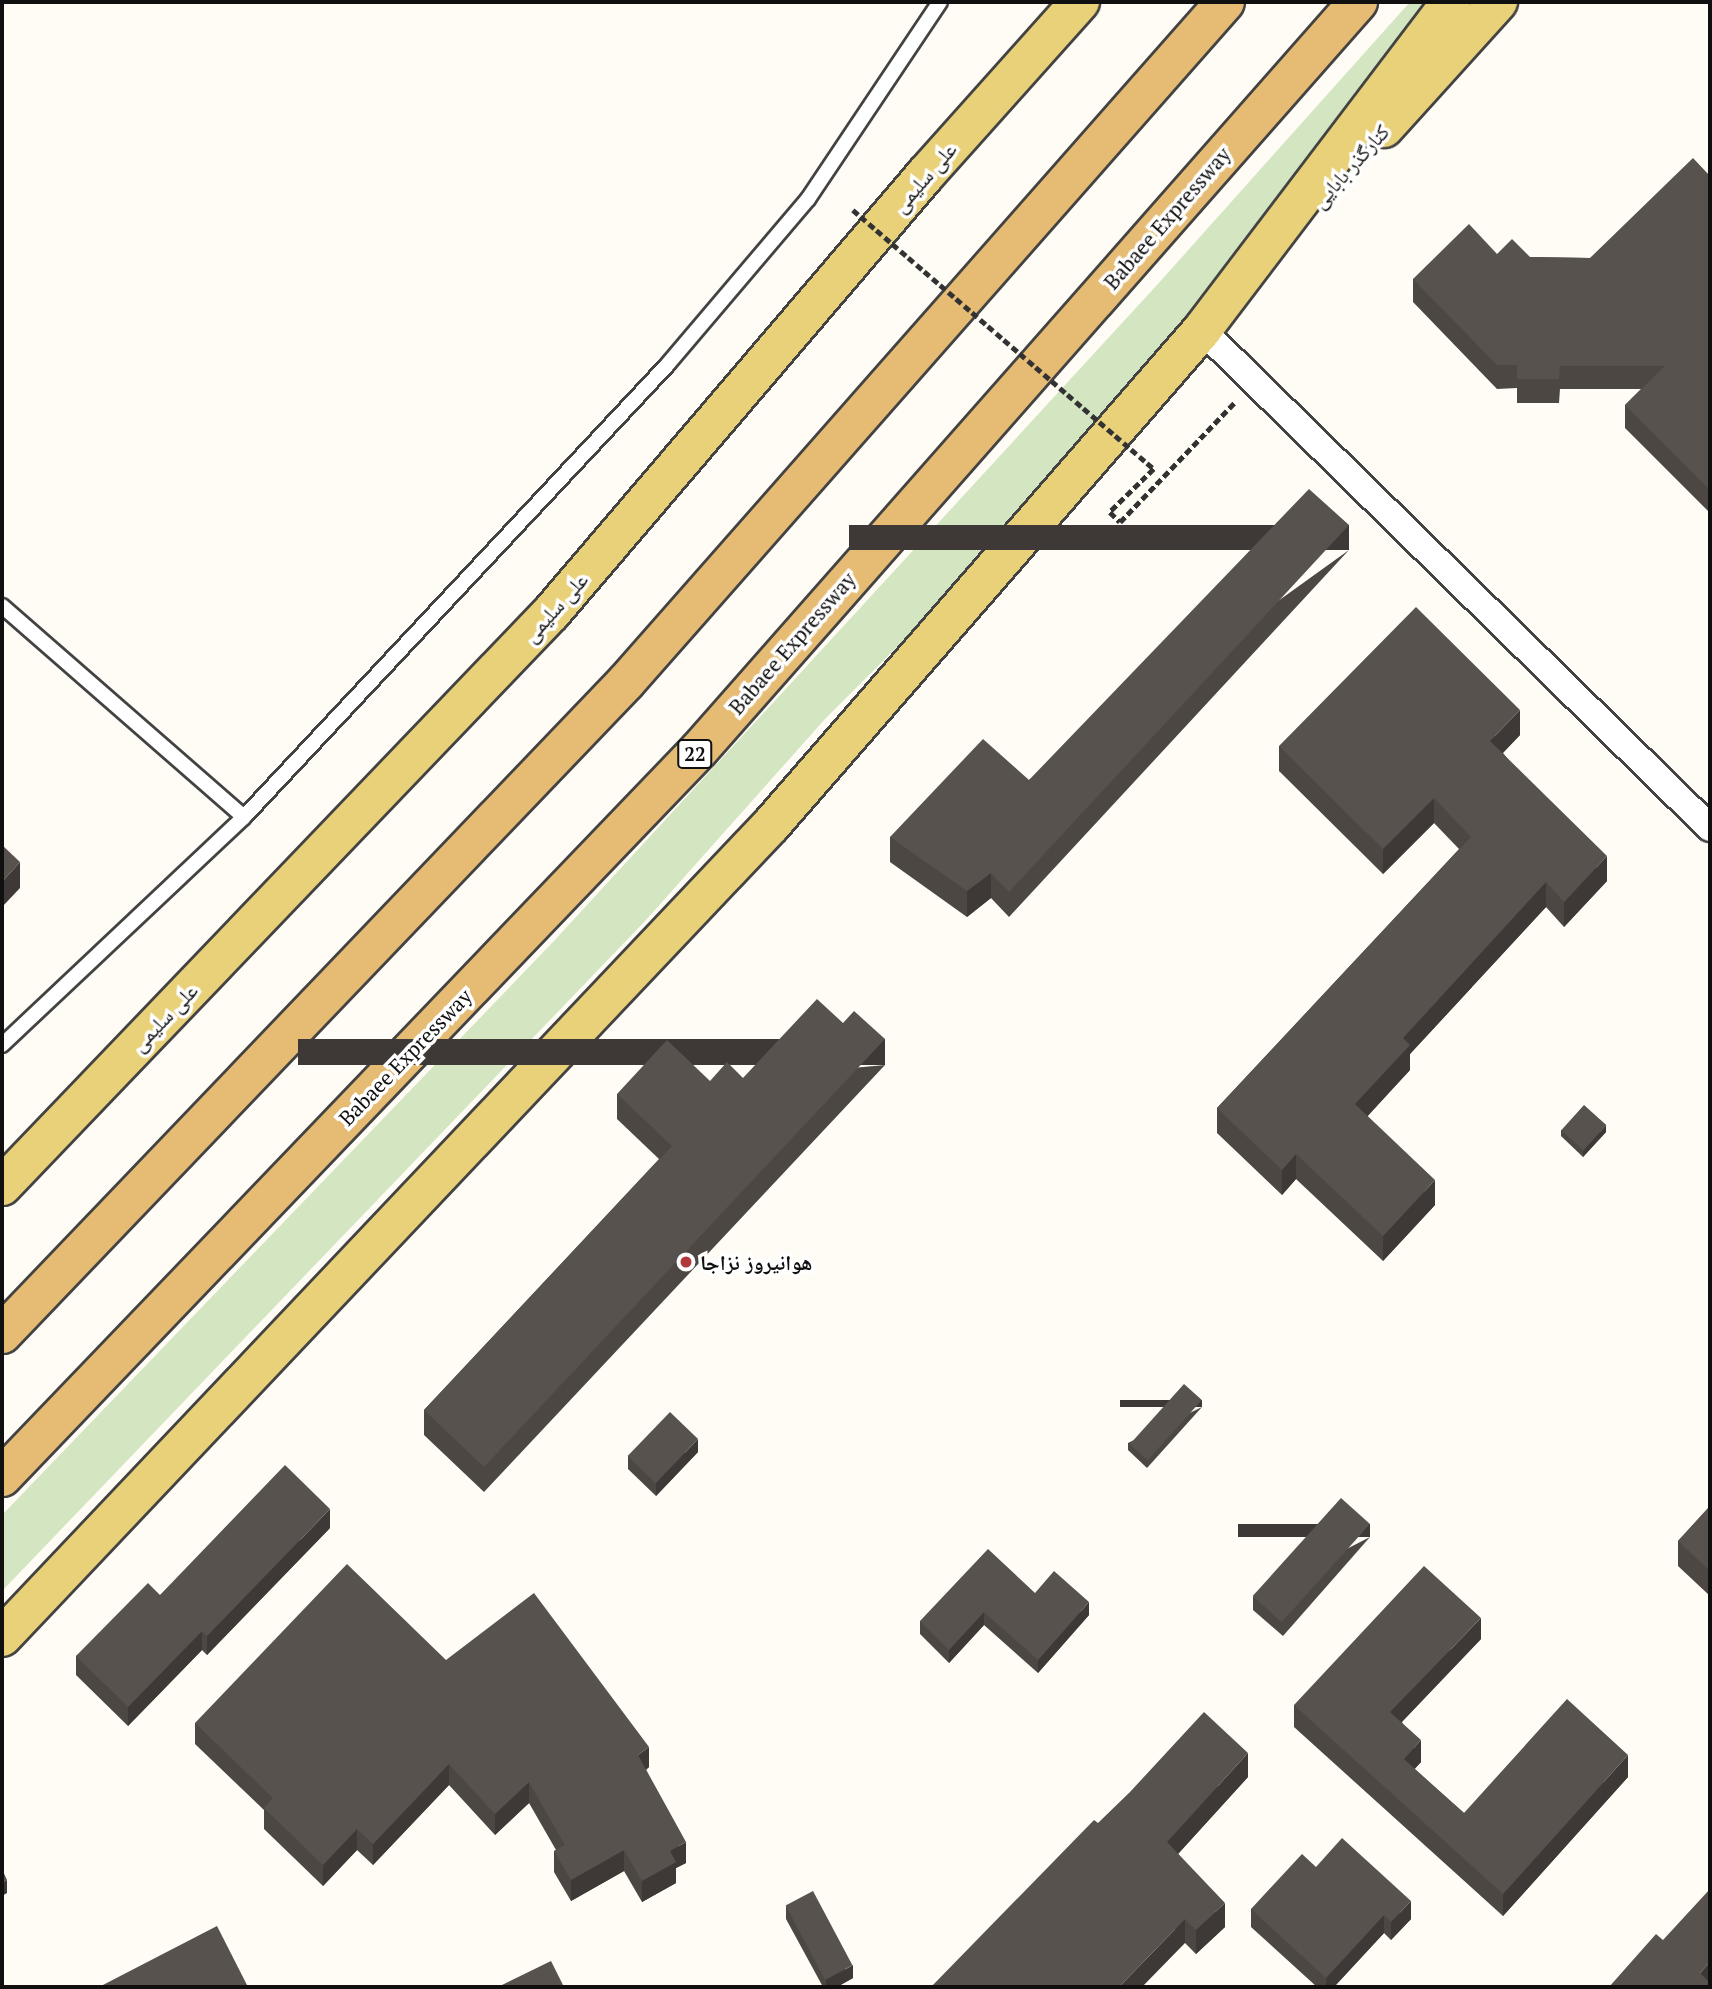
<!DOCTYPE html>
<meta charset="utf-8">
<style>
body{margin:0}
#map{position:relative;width:1712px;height:1989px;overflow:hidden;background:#fefcf5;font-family:"PT Serif","Noto Naskh Arabic",serif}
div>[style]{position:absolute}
.green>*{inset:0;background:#d3e5c1}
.path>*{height:4.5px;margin-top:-2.25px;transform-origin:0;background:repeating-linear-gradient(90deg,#323232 0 7px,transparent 0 10.5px)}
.roads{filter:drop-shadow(2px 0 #434343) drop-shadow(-2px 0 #434343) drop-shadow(0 2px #434343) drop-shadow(0 -2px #434343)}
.service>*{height:14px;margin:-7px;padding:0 7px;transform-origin:7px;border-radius:7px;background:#fff}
.minor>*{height:26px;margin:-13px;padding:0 13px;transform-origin:13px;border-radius:13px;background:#fff}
.primary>*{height:38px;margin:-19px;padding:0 19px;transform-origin:19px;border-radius:19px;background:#e9d17a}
.trunk>*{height:38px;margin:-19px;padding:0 19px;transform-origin:19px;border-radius:19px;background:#e6bc74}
.path-bridge>*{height:4.5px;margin-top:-2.25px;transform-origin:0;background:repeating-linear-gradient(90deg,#323232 0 7px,transparent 0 10.5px)}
.wall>*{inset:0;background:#4c4743}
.shaded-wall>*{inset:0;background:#3e3937;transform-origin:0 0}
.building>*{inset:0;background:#58524e;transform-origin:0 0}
.dots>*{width:19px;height:19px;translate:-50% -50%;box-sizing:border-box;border:4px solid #fff;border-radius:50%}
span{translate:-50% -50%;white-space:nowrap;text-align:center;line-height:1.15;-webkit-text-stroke:7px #fff;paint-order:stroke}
.shield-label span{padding:2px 5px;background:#fff;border:2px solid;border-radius:5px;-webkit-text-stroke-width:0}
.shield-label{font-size:19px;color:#101010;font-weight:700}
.street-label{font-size:21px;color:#101010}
.poi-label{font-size:21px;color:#101010;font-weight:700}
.left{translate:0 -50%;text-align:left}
.frame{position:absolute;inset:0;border:4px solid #101010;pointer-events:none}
</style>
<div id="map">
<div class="green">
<div style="clip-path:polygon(1410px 2px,1440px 2px,1282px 209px,937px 607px,825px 719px,646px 920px,2px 1591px,2px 1515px,553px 942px,1157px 285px)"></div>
</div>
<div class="path">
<div style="left:1154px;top:469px;width:62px;rotate:135.7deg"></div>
<div style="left:1110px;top:512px;width:14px;rotate:45deg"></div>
<div style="left:1120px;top:522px;width:165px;rotate:-46.2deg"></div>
</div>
<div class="roads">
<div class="service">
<div style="left:2px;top:606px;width:321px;rotate:41.1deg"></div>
<div style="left:244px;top:817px;width:620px;rotate:-46.89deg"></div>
<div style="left:668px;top:364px;width:216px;rotate:-49.7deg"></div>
<div style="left:808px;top:199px;width:237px;rotate:-56.2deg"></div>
<div style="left:2px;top:1045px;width:332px;rotate:-43.3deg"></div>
</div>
<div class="minor">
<div style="left:1202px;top:330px;width:711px;rotate:44.43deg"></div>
</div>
<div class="primary">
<div style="left:1384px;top:128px;width:170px;rotate:-47.9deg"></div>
<div style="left:2px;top:1186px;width:794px;rotate:-46.23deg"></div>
<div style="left:551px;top:613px;width:577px;rotate:-49.5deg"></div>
<div style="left:926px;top:174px;width:231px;rotate:-48.2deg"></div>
<div style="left:2px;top:1637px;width:1118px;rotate:-46.56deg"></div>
<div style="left:771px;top:825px;width:656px;rotate:-48.95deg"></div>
<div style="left:1202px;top:330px;width:412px;rotate:-52.8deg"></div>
</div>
<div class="trunk">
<div style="left:2px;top:1334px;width:902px;rotate:-46.26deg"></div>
<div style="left:626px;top:682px;width:906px;rotate:-48.62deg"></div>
<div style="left:2px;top:1477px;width:1007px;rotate:-46.21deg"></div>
<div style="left:699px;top:750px;width:997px;rotate:-48.62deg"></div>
</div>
</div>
<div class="path-bridge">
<div style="left:853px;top:210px;width:397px;rotate:40.7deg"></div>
</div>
<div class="wall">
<div style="clip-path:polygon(1710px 176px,1710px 513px,1625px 428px,1625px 405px,1641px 389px,1560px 389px,1559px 403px,1517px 403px,1517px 388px,1497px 389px,1413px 302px,1413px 279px,1497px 254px,1530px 257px,1590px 258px)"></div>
<div style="clip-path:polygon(1349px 550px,1009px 917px,991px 898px,967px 917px,890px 862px,890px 837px,1029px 780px)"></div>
<div style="clip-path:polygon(1520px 735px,1503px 753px,1607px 881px,1564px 927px,1546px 907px,1410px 1054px,1410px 1070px,1367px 1116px,1435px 1205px,1383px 1261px,1296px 1179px,1282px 1195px,1217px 1133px,1217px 1108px,1459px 849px,1434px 823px,1383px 874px,1279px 771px,1279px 746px)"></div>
<div style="clip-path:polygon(885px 1065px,484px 1492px,424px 1435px,424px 1410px,659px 1159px,617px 1119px,617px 1094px,710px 1081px)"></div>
<div style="clip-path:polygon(1561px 1130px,1606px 1132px,1583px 1157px,1561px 1136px)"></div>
<div style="clip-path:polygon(1202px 1407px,1147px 1468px,1128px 1450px,1128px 1443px)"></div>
<div style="clip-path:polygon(698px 1452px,656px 1496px,628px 1469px,628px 1456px)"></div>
<div style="clip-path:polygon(1710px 1506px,1710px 1596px,1678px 1566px,1678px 1541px)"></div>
<div style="clip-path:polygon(330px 1528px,207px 1655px,202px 1650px,128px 1726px,76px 1675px,76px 1656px,160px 1595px)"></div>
<div style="clip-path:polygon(1370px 1537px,1283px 1636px,1253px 1610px,1253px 1597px)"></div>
<div style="clip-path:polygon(1035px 1593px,1089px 1615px,1038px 1673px,984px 1625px,949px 1663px,920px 1634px,920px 1621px)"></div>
<div style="clip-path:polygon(1481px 1639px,1402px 1722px,1421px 1762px,1414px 1769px,1464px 1813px,1628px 1777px,1503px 1916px,1294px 1727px,1294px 1705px)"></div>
<div style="clip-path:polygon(446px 1660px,649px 1767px,646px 1770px,686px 1863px,676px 1868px,676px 1883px,642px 1902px,624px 1871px,571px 1901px,554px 1872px,554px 1851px,556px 1850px,529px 1803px,495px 1835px,449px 1785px,373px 1865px,357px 1850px,323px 1886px,264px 1829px,264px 1810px,195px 1744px,195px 1723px)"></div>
<div style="clip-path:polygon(1248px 1777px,1178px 1854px,1225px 1927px,1196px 1954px,1185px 1943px,1098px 1823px)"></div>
<div style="clip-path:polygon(1316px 1867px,1411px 1919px,1391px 1940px,1384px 1933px,1334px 1987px,1317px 1987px,1251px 1927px,1251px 1909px)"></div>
<div style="clip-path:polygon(786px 1906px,853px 1978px,837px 1987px,823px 1987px,786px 1919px)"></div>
</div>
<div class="shaded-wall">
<div style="left:1349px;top:525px;width:25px;height:500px;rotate:90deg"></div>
<div style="clip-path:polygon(1520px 710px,1520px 735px,1490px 766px,1490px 741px)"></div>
<div style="clip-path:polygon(1434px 798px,1434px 823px,1383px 874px,1383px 849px)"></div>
<div style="clip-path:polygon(1607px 856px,1607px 881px,1564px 927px,1564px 902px)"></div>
<div style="clip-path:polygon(20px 862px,20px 888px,2px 907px,2px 882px)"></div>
<div style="clip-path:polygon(991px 873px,991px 898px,967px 917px,967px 891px)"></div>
<div style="clip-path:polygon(1546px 882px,1546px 907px,1410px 1054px,1410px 1070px,1355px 1130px,1355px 1104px,1403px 1038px)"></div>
<div style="left:885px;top:1039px;width:26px;height:587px;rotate:90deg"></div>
<div style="clip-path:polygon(1606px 1125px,1606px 1132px,1583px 1157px,1583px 1151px)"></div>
<div style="clip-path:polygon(1296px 1154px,1296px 1179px,1282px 1195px,1282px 1170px)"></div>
<div style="clip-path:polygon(1435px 1180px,1435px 1205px,1383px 1261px,1383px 1236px)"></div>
<div style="left:1202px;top:1400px;width:7px;height:82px;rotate:90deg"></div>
<div style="clip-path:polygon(698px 1439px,698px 1452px,656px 1496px,656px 1483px)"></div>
<div style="clip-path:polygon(330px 1509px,330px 1528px,207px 1655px,207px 1636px)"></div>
<div style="left:1370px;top:1524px;width:13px;height:132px;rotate:90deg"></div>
<div style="clip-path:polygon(1089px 1602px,1089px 1615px,1038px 1673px,1038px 1660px)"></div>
<div style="clip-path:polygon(984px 1612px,984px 1625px,949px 1663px,949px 1650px)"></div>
<div style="clip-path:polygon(1481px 1618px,1481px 1639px,1390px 1734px,1390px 1712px)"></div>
<div style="clip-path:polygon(202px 1631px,202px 1650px,128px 1726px,128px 1707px)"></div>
<div style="clip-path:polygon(1421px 1740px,1421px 1762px,1404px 1781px,1404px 1759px)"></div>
<div style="clip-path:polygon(649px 1747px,649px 1767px,638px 1776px,638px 1755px)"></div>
<div style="clip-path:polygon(1248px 1753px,1248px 1777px,1167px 1866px,1167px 1842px)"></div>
<div style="clip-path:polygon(1628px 1755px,1628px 1777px,1503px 1916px,1503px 1894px)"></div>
<div style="clip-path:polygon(449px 1764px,449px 1785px,373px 1865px,373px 1844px)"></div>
<div style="clip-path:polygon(529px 1782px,529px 1803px,495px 1835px,495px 1814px)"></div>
<div style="clip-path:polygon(357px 1829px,357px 1850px,323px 1886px,323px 1865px)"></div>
<div style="clip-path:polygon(686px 1842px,686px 1863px,676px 1868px,676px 1883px,642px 1902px,642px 1881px,670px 1851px)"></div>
<div style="clip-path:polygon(624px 1850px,624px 1871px,571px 1901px,571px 1880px)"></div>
<div style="clip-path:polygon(7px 1880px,7px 1893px,2px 1896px,2px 1883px)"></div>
<div style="clip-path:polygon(1411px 1901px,1411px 1919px,1391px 1940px,1391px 1922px)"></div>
<div style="clip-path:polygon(1225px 1903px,1225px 1927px,1196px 1954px,1196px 1930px)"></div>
<div style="clip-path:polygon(1384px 1915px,1384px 1933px,1334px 1987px,1326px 1987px,1326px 1978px)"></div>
<div style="clip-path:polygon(1185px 1919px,1185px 1943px,1142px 1987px,1119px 1987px)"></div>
<div style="clip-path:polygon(1710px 1962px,1710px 1979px,1703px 1987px,1700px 1973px)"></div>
<div style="clip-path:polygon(853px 1965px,853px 1978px,837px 1987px,826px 1987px,826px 1980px)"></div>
</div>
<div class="building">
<div style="clip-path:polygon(1693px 158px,1710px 176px,1710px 490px,1625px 405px,1665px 366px,1560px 366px,1559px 379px,1517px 379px,1517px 365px,1497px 365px,1413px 279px,1469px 224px,1497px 254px,1512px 239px,1530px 257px,1590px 258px)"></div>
<div style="clip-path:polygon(1309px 489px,1349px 525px,1009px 892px,991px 873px,967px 891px,890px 837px,983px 739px,1029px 780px)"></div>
<div style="clip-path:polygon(1416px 607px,1520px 710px,1490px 741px,1607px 856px,1564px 902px,1546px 882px,1403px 1038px,1410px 1045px,1355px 1104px,1435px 1180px,1383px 1236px,1296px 1154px,1282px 1170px,1217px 1108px,1471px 837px,1434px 798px,1383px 849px,1279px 746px)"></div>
<div style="clip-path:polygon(2px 845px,20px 862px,2px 882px)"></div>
<div style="clip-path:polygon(817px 999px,843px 1023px,854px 1011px,885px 1039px,484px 1467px,424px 1410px,672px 1146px,617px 1094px,667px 1040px,710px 1081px,727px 1062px,743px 1078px)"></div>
<div style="left:1584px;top:1105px;width:30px;height:34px;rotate:42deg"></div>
<div style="left:1184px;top:1384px;width:24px;height:81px;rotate:42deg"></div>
<div style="left:670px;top:1412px;width:39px;height:61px;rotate:44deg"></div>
<div style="clip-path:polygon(285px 1465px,330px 1509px,207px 1636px,202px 1631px,128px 1707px,76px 1656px,148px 1583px,160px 1595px)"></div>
<div style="left:1341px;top:1498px;width:39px;height:132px;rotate:42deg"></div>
<div style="clip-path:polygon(1710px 1506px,1710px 1571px,1678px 1541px)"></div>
<div style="clip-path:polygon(988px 1549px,1035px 1593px,1054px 1571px,1089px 1602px,1038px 1660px,984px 1612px,949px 1650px,920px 1621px)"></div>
<div style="clip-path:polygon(347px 1564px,446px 1660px,534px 1593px,649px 1747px,638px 1755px,686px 1842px,670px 1851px,676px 1862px,642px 1881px,624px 1850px,571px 1880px,554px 1851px,565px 1845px,529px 1782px,495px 1814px,449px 1764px,373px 1844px,357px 1829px,323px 1865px,264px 1808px,273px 1798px,195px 1723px)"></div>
<div style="clip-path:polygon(1424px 1566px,1481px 1618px,1390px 1712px,1421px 1740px,1404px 1759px,1464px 1813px,1567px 1699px,1628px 1755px,1503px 1894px,1294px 1705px)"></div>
<div style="clip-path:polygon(1204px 1712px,1248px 1753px,1167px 1842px,1225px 1903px,1196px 1930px,1185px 1919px,1119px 1987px,931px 1987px,1094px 1820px,1098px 1823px,1130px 1792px)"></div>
<div style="clip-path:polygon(1342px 1838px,1411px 1901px,1391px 1922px,1384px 1915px,1326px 1978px,1251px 1909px,1302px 1854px,1316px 1867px)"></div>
<div style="clip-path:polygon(2px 1869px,7px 1880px,2px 1883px)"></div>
<div style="clip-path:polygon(1710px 1889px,1710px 1962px,1700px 1973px,1710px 1983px,1710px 1987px,1609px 1987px,1656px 1934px,1663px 1940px)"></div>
<div style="left:813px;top:1891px;width:84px;height:31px;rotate:62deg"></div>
<div style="clip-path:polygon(217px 1926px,248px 1987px,99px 1987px)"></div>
<div style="clip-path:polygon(551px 1961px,564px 1987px,498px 1987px)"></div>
</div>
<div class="dots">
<div style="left:686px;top:1262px;background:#b1383a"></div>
</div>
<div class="shield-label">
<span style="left:695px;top:754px">22</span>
</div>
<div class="street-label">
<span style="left:1350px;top:166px;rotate:-48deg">کنارگذر بابایی</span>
<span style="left:924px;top:177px;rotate:-49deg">علی سلیمی</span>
<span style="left:1167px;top:218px;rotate:-49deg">Babaee Expressway</span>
<span style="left:555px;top:607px;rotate:-48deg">علی سلیمی</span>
<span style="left:792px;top:643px;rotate:-49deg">Babaee Expressway</span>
<span style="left:164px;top:1017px;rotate:-46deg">علی سلیمی</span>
<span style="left:405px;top:1057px;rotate:-46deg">Babaee Expressway</span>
</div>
<div class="poi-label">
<span class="left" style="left:700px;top:1262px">هوانیروز نزاجا</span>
</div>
<div class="frame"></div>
</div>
